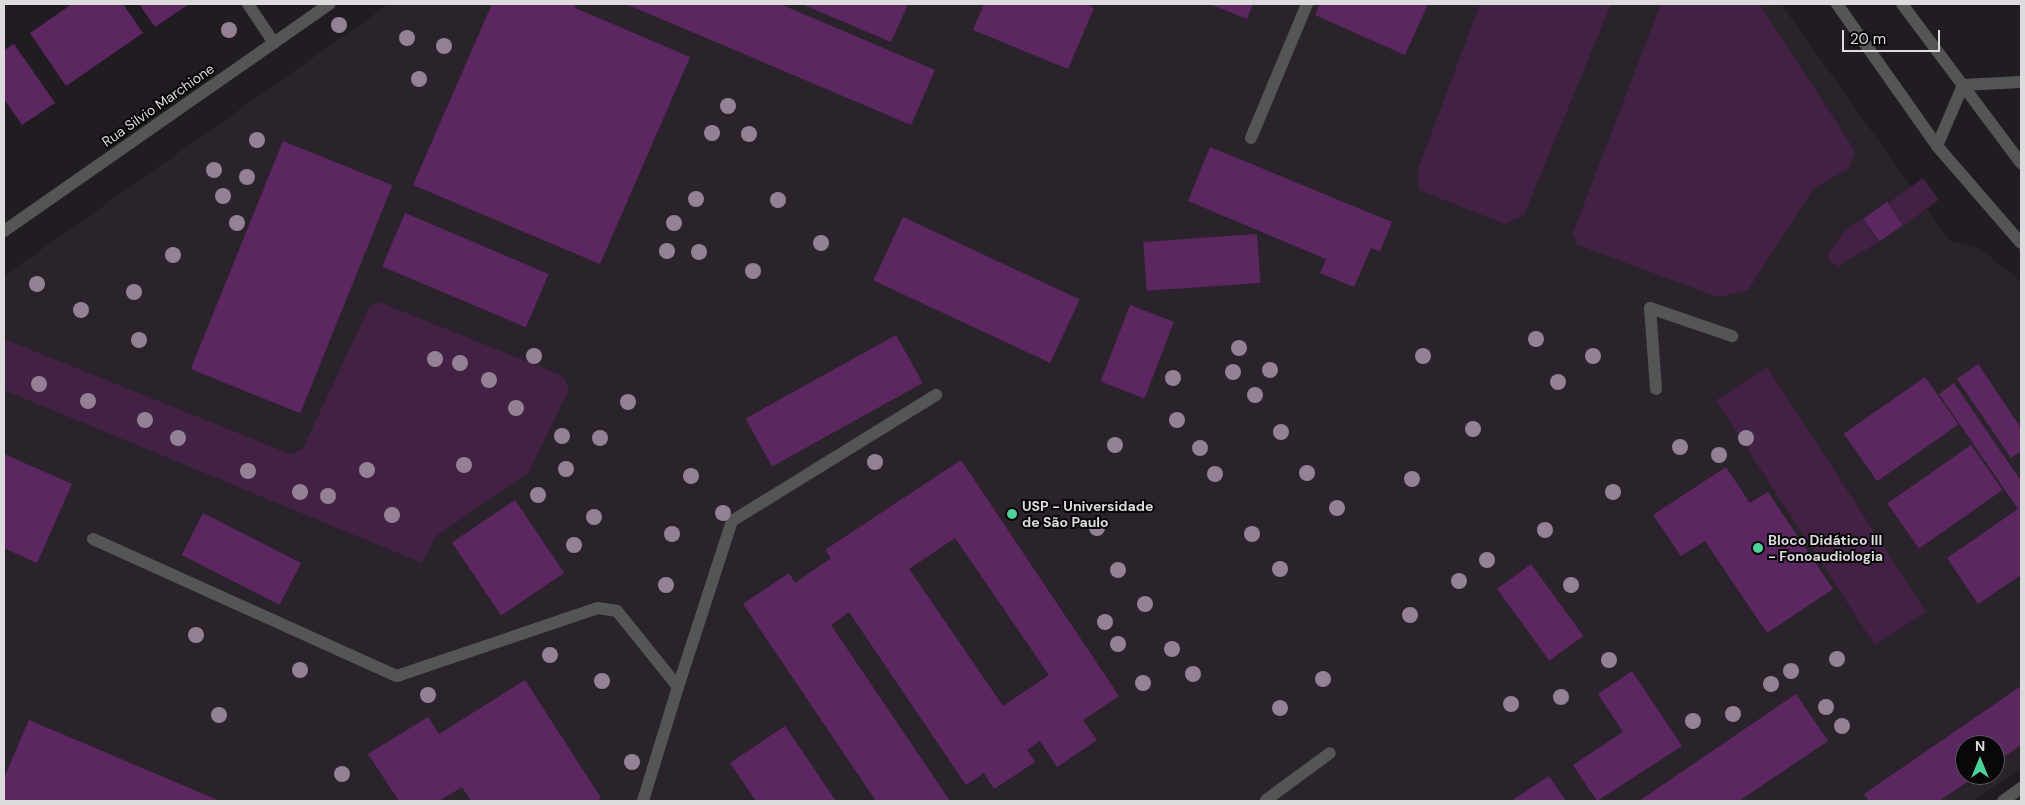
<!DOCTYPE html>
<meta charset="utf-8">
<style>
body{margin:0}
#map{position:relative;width:2025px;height:805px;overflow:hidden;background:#201c21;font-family:"DM Sans",sans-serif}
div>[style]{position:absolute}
.built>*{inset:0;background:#2b232c}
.green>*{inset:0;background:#422145;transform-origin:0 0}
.building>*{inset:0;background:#5c2761;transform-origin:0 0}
.minor>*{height:12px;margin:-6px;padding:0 6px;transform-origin:6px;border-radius:6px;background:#535655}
.trees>*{width:16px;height:16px;margin:-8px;border-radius:50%;background:#958196}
.dots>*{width:14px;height:14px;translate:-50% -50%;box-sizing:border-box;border:2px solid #090709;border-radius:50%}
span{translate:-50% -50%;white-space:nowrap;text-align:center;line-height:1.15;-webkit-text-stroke:4px #090709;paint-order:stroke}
.street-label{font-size:14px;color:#dddbdd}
.poi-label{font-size:14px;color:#dddbdd;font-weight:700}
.left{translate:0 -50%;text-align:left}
.frame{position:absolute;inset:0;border:5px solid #dddbdd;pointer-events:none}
.north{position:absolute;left:1955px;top:735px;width:50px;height:50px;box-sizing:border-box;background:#090709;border:1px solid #5e5c5e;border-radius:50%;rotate:0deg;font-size:14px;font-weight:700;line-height:20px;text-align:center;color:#dddbdd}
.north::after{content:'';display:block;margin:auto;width:18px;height:22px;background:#4dd39a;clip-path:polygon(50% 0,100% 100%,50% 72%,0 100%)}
.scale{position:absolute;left:1842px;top:30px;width:98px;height:22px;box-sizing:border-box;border:2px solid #dddbdd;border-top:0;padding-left:6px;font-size:15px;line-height:18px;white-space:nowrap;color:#dddbdd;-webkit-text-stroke:4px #090709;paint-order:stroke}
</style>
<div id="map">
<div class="built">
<div style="clip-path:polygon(evenodd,389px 4px,1781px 4px,1950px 241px,1981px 249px,2021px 282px,2021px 768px,1973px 801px,4px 801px,4px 276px,389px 4px,1965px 745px,1995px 745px,1995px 775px,1965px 775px,1965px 745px)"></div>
</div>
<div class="green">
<div style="clip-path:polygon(1480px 4px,1611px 4px,1524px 215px,1505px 224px,1419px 190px,1417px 172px)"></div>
<div style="clip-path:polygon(1661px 4px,1759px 4px,1855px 151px,1849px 168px,1813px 189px,1748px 290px,1718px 297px,1578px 245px,1573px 233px)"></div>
<div style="left:1923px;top:178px;width:27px;height:43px;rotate:54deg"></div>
<div style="clip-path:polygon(1863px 219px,1878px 242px,1839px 266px,1829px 261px,1828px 254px,1844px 231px)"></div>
<div style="clip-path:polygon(379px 302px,563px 376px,569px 389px,529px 472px,435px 537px,422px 563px,4px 390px,4px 339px,290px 454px,302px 450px,370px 306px)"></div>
<div style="left:1767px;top:367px;width:292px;height:61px;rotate:57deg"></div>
</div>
<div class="building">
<div style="clip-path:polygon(72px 4px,123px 4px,143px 33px,66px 86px,30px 33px)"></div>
<div style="clip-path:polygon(139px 4px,189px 4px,155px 27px)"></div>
<div style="clip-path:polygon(492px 4px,576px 4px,575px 8px,690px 57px,600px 264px,413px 185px)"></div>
<div style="clip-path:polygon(626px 4px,780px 4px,935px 70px,911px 125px)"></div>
<div style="clip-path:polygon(802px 4px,908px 4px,891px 42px)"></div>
<div style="clip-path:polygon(984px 4px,1085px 4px,1094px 8px,1068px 69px,973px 30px)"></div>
<div style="clip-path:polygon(1210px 4px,1253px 4px,1247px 19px)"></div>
<div style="clip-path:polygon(1320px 4px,1428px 4px,1405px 55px,1315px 15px)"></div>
<div style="clip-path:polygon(14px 44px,55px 103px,22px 125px,4px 99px,4px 50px)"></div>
<div style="left:283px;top:141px;width:118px;height:246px;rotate:22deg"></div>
<div style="clip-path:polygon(1210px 147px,1392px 222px,1380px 251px,1371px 248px,1354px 287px,1320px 273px,1326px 259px,1188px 201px)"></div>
<div style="left:1887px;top:202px;width:28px;height:29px;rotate:55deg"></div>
<div style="left:405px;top:213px;width:156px;height:58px;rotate:23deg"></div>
<div style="left:903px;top:217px;width:195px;height:70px;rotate:25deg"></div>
<div style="left:1257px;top:234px;width:49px;height:114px;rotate:86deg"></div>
<div style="left:1130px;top:305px;width:47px;height:82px;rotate:21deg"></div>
<div style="left:896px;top:335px;width:55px;height:172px;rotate:61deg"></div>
<div style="clip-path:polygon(1978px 364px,2021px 428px,2021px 451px,2011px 458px,1957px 379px)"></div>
<div style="left:1925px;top:377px;width:58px;height:99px;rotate:55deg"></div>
<div style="clip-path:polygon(1954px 383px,2021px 481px,2021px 575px,1978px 604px,1947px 558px,2018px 509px,1939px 394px)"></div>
<div style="left:1971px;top:445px;width:55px;height:102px;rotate:55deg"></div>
<div style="clip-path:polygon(4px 454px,72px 484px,37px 563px,4px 548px)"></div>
<div style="clip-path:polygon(evenodd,961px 460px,1119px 696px,1083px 720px,1097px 740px,1057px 767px,1040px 741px,1027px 750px,1035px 762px,994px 789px,984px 773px,966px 785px,849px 612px,831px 625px,950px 801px,876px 801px,743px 604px,789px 573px,795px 583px,831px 558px,825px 550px,961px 460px,955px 538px,1049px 675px,1003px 706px,909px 569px,955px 538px)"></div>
<div style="clip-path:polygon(1726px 467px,1750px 503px,1768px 492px,1833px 589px,1767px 633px,1705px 541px,1681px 556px,1653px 515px)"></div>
<div style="left:515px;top:500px;width:88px;height:76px;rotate:56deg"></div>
<div style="left:203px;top:513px;width:110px;height:47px;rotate:27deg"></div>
<div style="left:1531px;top:564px;width:89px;height:42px;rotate:54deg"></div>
<div style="clip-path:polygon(1632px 671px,1682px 746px,1597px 801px,1573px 765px,1623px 732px,1598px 694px)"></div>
<div style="clip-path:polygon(525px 680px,601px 798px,596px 801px,471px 801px,462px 787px,439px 801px,399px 801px,368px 754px,428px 717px,439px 734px)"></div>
<div style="clip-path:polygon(2021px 686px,2021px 745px,1995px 763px,1995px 745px,1965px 745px,1965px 775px,1977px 775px,1939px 801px,1869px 801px,1864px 794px)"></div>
<div style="clip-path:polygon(1796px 694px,1828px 741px,1739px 801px,1639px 801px)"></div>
<div style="clip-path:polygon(29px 720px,220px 801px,4px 800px,4px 778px)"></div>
<div style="clip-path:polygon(785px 726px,836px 801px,756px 801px,730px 763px)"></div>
<div style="clip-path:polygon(1549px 776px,1566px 801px,1511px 801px)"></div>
</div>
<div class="minor">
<div style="left:248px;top:4px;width:47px;rotate:56.3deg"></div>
<div style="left:1837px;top:4px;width:174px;rotate:54.8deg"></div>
<div style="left:1937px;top:146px;width:128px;rotate:49.1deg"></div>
<div style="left:1902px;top:4px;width:199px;rotate:53.2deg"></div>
<div style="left:1251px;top:138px;width:145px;rotate:-67.3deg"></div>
<div style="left:1937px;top:146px;width:66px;rotate:-66.9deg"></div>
<div style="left:1963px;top:85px;width:58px;rotate:-3deg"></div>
<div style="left:4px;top:231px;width:397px;rotate:-34.9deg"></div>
<div style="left:1656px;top:389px;width:81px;rotate:-94.2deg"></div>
<div style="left:1650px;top:308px;width:87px;rotate:18.9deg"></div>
<div style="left:93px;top:539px;width:333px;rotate:24.3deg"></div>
<div style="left:397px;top:676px;width:212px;rotate:-18.7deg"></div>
<div style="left:598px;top:608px;width:19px;rotate:9deg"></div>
<div style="left:617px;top:611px;width:97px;rotate:51.2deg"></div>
<div style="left:678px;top:687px;width:119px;rotate:107.1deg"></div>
<div style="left:678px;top:687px;width:175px;rotate:-72deg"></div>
<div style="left:732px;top:521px;width:240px;rotate:-31.7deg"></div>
<div style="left:1266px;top:800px;width:79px;rotate:-36.3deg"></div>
<div style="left:2003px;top:801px;width:22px;rotate:-36deg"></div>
</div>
<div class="trees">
<div style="left:339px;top:25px"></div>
<div style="left:229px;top:30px"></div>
<div style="left:407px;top:38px"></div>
<div style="left:444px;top:46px"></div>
<div style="left:419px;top:79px"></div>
<div style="left:728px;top:106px"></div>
<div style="left:712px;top:133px"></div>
<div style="left:749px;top:134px"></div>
<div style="left:257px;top:140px"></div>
<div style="left:214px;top:170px"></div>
<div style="left:247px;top:177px"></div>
<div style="left:223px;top:196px"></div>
<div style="left:696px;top:199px"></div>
<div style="left:778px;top:200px"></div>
<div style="left:237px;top:223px"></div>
<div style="left:674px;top:223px"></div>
<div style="left:821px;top:243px"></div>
<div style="left:667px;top:251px"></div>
<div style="left:699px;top:252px"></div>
<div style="left:173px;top:255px"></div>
<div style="left:753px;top:271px"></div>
<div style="left:37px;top:284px"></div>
<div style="left:134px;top:292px"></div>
<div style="left:81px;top:310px"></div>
<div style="left:1536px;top:339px"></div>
<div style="left:139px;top:340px"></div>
<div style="left:1239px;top:348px"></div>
<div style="left:534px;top:356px"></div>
<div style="left:1423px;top:356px"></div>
<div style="left:1593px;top:356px"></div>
<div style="left:435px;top:359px"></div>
<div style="left:460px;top:363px"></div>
<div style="left:1270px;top:370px"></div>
<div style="left:1233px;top:372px"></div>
<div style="left:1173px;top:378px"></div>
<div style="left:489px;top:380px"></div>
<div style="left:1558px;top:382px"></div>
<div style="left:39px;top:384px"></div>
<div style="left:1255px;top:395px"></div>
<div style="left:88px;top:401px"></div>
<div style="left:628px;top:402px"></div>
<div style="left:516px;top:408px"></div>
<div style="left:145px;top:420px"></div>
<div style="left:1177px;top:420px"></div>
<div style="left:1473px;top:429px"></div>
<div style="left:1281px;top:432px"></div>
<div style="left:562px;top:436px"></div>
<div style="left:178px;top:438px"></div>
<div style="left:600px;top:438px"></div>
<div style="left:1746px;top:438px"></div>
<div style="left:1115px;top:445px"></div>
<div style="left:1680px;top:447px"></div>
<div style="left:1200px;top:448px"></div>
<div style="left:1719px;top:455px"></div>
<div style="left:875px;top:462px"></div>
<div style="left:464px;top:465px"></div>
<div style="left:566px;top:469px"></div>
<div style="left:367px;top:470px"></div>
<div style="left:248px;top:471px"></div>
<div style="left:1307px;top:473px"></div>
<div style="left:1215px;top:474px"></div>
<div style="left:691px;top:476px"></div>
<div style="left:1412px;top:479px"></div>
<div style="left:300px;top:492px"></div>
<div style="left:1613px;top:492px"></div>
<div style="left:538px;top:495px"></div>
<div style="left:328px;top:496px"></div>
<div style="left:1337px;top:508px"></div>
<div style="left:723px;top:513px"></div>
<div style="left:392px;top:515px"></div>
<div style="left:594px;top:517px"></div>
<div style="left:1097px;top:528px"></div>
<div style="left:1545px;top:530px"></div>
<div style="left:672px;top:534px"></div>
<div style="left:1252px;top:534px"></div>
<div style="left:574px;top:545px"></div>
<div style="left:1487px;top:560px"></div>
<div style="left:1280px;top:569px"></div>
<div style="left:1118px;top:570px"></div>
<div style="left:1459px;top:581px"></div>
<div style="left:666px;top:585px"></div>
<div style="left:1571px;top:585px"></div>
<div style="left:1145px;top:604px"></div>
<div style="left:1410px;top:615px"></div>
<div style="left:1105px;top:622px"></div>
<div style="left:196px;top:635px"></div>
<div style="left:1118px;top:644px"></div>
<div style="left:1172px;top:649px"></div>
<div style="left:550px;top:655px"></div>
<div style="left:1837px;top:659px"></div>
<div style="left:1609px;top:660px"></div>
<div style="left:300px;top:670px"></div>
<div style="left:1791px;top:671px"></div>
<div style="left:1193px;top:674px"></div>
<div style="left:1323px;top:679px"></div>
<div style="left:602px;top:681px"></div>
<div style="left:1143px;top:683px"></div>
<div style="left:1771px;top:684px"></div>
<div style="left:428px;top:695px"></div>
<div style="left:1561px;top:697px"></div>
<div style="left:1511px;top:704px"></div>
<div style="left:1826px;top:707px"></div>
<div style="left:1280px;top:708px"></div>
<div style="left:1733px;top:714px"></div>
<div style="left:219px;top:715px"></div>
<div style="left:1693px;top:721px"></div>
<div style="left:1842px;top:726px"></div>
<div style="left:632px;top:762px"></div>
<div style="left:342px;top:774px"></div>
</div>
<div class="dots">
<div style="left:1012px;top:514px;background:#4dd39a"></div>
<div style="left:1758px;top:548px;background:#4dd39a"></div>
</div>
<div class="street-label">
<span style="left:158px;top:105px;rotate:-35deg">Rua Silvio Marchione</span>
</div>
<div class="poi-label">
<span class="left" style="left:1022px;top:514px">USP - Universidade<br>de São Paulo</span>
<span class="left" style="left:1768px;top:548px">Bloco Didático III<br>- Fonoaudiologia</span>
</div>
<div class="frame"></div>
<div class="north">N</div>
<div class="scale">20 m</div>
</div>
